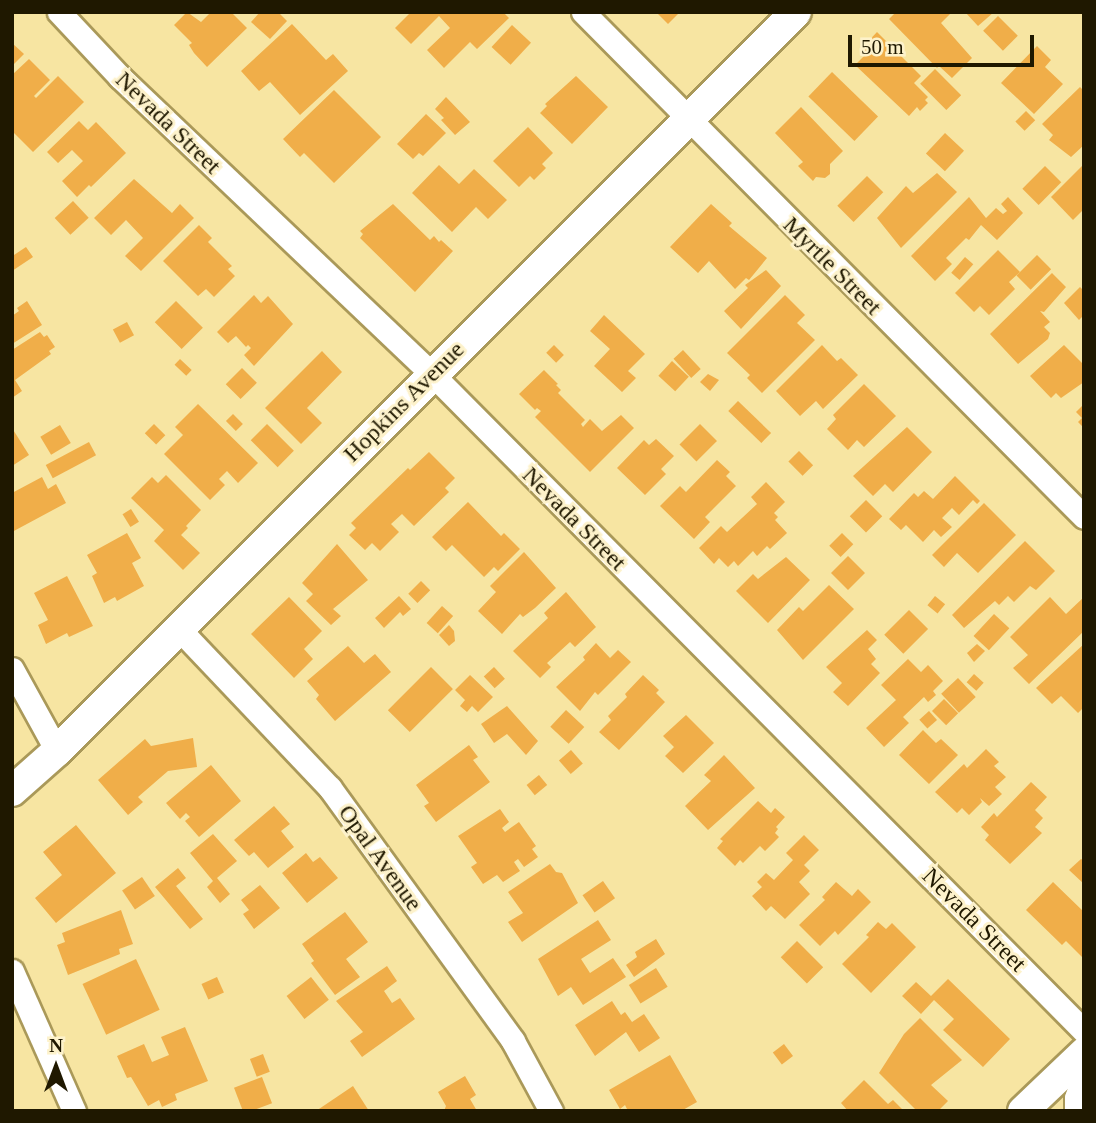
<!DOCTYPE html>
<style>
body{margin:0}
#map{position:relative;width:1096px;height:1123px;overflow:hidden;background:#f7e5a2;font-family:Georgia,serif}
div>[style]{position:absolute}
.building>*{inset:0;background:#f0ae49;transform-origin:0 0}
.roads{filter:drop-shadow(2px 0 #aa9959) drop-shadow(-2px 0 #aa9959) drop-shadow(0 2px #aa9959) drop-shadow(0 -2px #aa9959)}
.minor>*{height:23px;margin:-11.5px;padding:0 11.5px;transform-origin:11.5px;border-radius:11.5px;background:#fff}
.tertiary>*{height:30px;margin:-15px;padding:0 15px;transform-origin:15px;border-radius:15px;background:#fff}
span{translate:-50% -50%;white-space:nowrap;text-align:center;line-height:1.15;-webkit-text-stroke:6px #fdf2cb;paint-order:stroke}
.street-label{font-size:24px;color:#1f1800}
.frame{position:absolute;inset:0;border:14px solid #1f1800;pointer-events:none}
.north{position:absolute;left:21px;top:1032px;width:70px;height:70px;-webkit-text-stroke:5px #fdf2cb;paint-order:stroke;rotate:0deg;font-size:19px;font-weight:700;line-height:28px;text-align:center;color:#1f1800}
.north::after{content:'';display:block;margin:auto;width:24px;height:32px;background:#1f1800;clip-path:polygon(50% 0,100% 100%,50% 72%,0 100%)}
.scale{position:absolute;left:848px;top:35px;width:186px;height:32px;box-sizing:border-box;border:4px solid #1f1800;border-top:0;padding-left:9px;font-size:21px;line-height:24px;white-space:nowrap;color:#1f1800;-webkit-text-stroke:5px #fdf2cb;paint-order:stroke}
</style>
<div id="map">
<div class="building">
<div style="clip-path:polygon(187px 12px,201px 22px,211px 12px,231px 12px,247px 28px,207px 67px,194px 53px,189px 45px,192px 43px,174px 25px)"></div>
<div style="clip-path:polygon(260px 12px,278px 12px,287px 21px,270px 39px,251px 22px)"></div>
<div style="clip-path:polygon(411px 12px,503px 12px,509px 18px,477px 49px,470px 42px,444px 68px,427px 50px,450px 28px,439px 16px,411px 44px,395px 28px)"></div>
<div style="clip-path:polygon(656px 12px,680px 12px,668px 24px)"></div>
<div style="clip-path:polygon(896px 12px,952px 12px,941px 23px,972px 58px,952px 78px,939px 66px,937px 68px,889px 19px)"></div>
<div style="clip-path:polygon(965px 12px,994px 12px,978px 26px)"></div>
<div style="left:998px;top:16px;width:28px;height:21px;rotate:45deg"></div>
<div style="clip-path:polygon(292px 24px,326px 60px,333px 54px,348px 71px,300px 115px,270px 82px,259px 91px,241px 71px)"></div>
<div style="left:512px;top:25px;width:26px;height:30px;rotate:43deg"></div>
<div style="clip-path:polygon(877px 32px,921px 76px,914px 83px,928px 97px,925px 100px,928px 103px,920px 111px,917px 107px,909px 116px,855px 65px,865px 55px,860px 50px)"></div>
<div style="clip-path:polygon(12px 43px,24px 54px,12px 66px)"></div>
<div style="clip-path:polygon(1037px 46px,1051px 60px,1045px 67px,1063px 84px,1034px 114px,1001px 83px)"></div>
<div style="clip-path:polygon(29px 59px,50px 80px,34px 96px,36px 98px,58px 76px,84px 102px,33px 152px,12px 131px,12px 75px)"></div>
<div style="left:935px;top:69px;width:37px;height:21px;rotate:45deg"></div>
<div style="left:832px;top:72px;width:64px;height:34px;rotate:44deg"></div>
<div style="clip-path:polygon(576px 76px,608px 107px,572px 144px,540px 113px,547px 106px,545px 104px)"></div>
<div style="clip-path:polygon(1080px 87px,1084px 91px,1084px 145px,1071px 157px,1049px 140px,1053px 135px,1042px 124px)"></div>
<div style="clip-path:polygon(334px 90px,381px 137px,334px 183px,304px 153px,300px 157px,283px 139px)"></div>
<div style="clip-path:polygon(446px 97px,470px 122px,455px 135px,441px 120px,444px 118px,435px 109px)"></div>
<div style="clip-path:polygon(801px 107px,843px 151px,830px 164px,830px 174px,825px 178px,816px 177px,813px 181px,798px 166px,803px 162px,775px 133px)"></div>
<div style="left:1026px;top:111px;width:13px;height:15px;rotate:45deg"></div>
<div style="clip-path:polygon(426px 114px,446px 133px,423px 156px,419px 153px,413px 159px,397px 144px)"></div>
<div style="clip-path:polygon(79px 121px,88px 130px,96px 122px,126px 153px,91px 187px,89px 185px,77px 197px,62px 181px,83px 161px,72px 150px,58px 163px,47px 152px)"></div>
<div style="clip-path:polygon(528px 127px,553px 153px,542px 164px,546px 168px,534px 180px,530px 176px,519px 187px,493px 161px)"></div>
<div style="left:945px;top:133px;width:26px;height:28px;rotate:43deg"></div>
<div style="clip-path:polygon(1084px 164px,1084px 209px,1073px 220px,1051px 197px)"></div>
<div style="clip-path:polygon(439px 165px,459px 184px,474px 169px,507px 200px,488px 219px,476px 207px,452px 232px,412px 193px)"></div>
<div style="left:1045px;top:166px;width:23px;height:32px;rotate:45deg"></div>
<div style="clip-path:polygon(937px 173px,957px 192px,901px 248px,877px 218px,906px 186px,913px 193px)"></div>
<div style="left:867px;top:176px;width:23px;height:42px;rotate:45deg"></div>
<div style="clip-path:polygon(134px 179px,172px 213px,180px 204px,194px 218px,141px 271px,125px 256px,143px 238px,126px 220px,111px 235px,94px 218px)"></div>
<div style="clip-path:polygon(969px 197px,986px 218px,996px 208px,1003px 214px,1007px 211px,1001px 204px,1008px 197px,1023px 213px,997px 240px,981px 225px,969px 240px,966px 238px,946px 258px,952px 264px,935px 281px,911px 256px)"></div>
<div style="left:73px;top:201px;width:23px;height:25px;rotate:47deg"></div>
<div style="clip-path:polygon(393px 204px,430px 240px,434px 236px,439px 242px,441px 240px,453px 251px,415px 292px,360px 238px,363px 234px,360px 231px)"></div>
<div style="clip-path:polygon(711px 204px,732px 223px,729px 226px,767px 258px,749px 280px,746px 278px,735px 289px,709px 261px,698px 273px,670px 247px)"></div>
<div style="clip-path:polygon(199px 225px,212px 238px,208px 242px,232px 266px,228px 269px,235px 276px,214px 297px,206px 289px,198px 296px,163px 261px)"></div>
<div style="clip-path:polygon(26px 247px,33px 257px,12px 271px,12px 253px,14px 255px)"></div>
<div style="clip-path:polygon(998px 250px,1020px 272px,1009px 282px,1015px 289px,989px 315px,980px 306px,974px 312px,955px 293px)"></div>
<div style="left:1037px;top:255px;width:20px;height:29px;rotate:45deg"></div>
<div style="left:965px;top:257px;width:11px;height:21px;rotate:41deg"></div>
<div style="clip-path:polygon(766px 270px,781px 286px,741px 329px,724px 311px,748px 288px,745px 285px)"></div>
<div style="clip-path:polygon(1052px 273px,1066px 287px,1044px 312px,1040px 311px,1050px 322px,1044px 327px,1050px 333px,1048px 339px,1018px 364px,990px 334px)"></div>
<div style="clip-path:polygon(1080px 287px,1084px 291px,1084px 315px,1079px 320px,1064px 303px)"></div>
<div style="clip-path:polygon(254px 295px,261px 303px,268px 296px,293px 324px,254px 366px,244px 355px,251px 348px,248px 345px,246px 347px,236px 336px,228px 343px,217px 332px)"></div>
<div style="clip-path:polygon(785px 295px,805px 315px,797px 323px,815px 340px,762px 393px,747px 378px,750px 375px,727px 353px)"></div>
<div style="clip-path:polygon(27px 301px,42px 325px,12px 344px,12px 316px,19px 311px,17px 308px)"></div>
<div style="left:176px;top:301px;width:38px;height:30px;rotate:45deg"></div>
<div style="clip-path:polygon(604px 315px,645px 354px,628px 371px,636px 378px,622px 392px,594px 366px,610px 349px,590px 331px)"></div>
<div style="left:127px;top:322px;width:15px;height:16px;rotate:62deg"></div>
<div style="clip-path:polygon(40px 332px,44px 337px,47px 335px,55px 347px,49px 351px,51px 354px,15px 380px,22px 391px,12px 398px,12px 350px)"></div>
<div style="left:554px;top:345px;width:14px;height:11px;rotate:45deg"></div>
<div style="clip-path:polygon(822px 345px,837px 361px,841px 358px,858px 375px,823px 409px,816px 401px,800px 416px,776px 391px)"></div>
<div style="clip-path:polygon(1064px 345px,1084px 365px,1084px 382px,1061px 398px,1056px 393px,1051px 398px,1030px 376px)"></div>
<div style="left:683px;top:350px;width:26px;height:13px;rotate:47deg"></div>
<div style="clip-path:polygon(322px 351px,342px 372px,307px 408px,322px 423px,301px 444px,265px 408px)"></div>
<div style="left:180px;top:359px;width:16px;height:8px;rotate:43deg"></div>
<div style="left:672px;top:361px;width:23px;height:20px;rotate:43deg"></div>
<div style="left:242px;top:368px;width:21px;height:23px;rotate:45deg"></div>
<div style="clip-path:polygon(544px 370px,558px 384px,556px 385px,561px 390px,558px 393px,585px 420px,581px 424px,583px 427px,590px 419px,602px 431px,621px 415px,634px 428px,590px 472px,535px 417px,541px 411px,537px 408px,535px 410px,519px 394px)"></div>
<div style="clip-path:polygon(708px 374px,719px 380px,710px 391px,700px 382px)"></div>
<div style="clip-path:polygon(864px 384px,896px 416px,864px 447px,857px 440px,848px 450px,827px 429px,836px 419px,833px 415px)"></div>
<div style="left:738px;top:401px;width:46px;height:14px;rotate:44deg"></div>
<div style="clip-path:polygon(198px 404px,258px 463px,238px 483px,227px 471px,219px 479px,225px 485px,210px 500px,164px 454px,183px 435px,175px 427px)"></div>
<div style="clip-path:polygon(1084px 404px,1084px 428px,1078px 422px,1082px 418px,1076px 412px)"></div>
<div style="left:233px;top:414px;width:14px;height:10px;rotate:45deg"></div>
<div style="left:154px;top:424px;width:16px;height:13px;rotate:45deg"></div>
<div style="left:267px;top:424px;width:38px;height:23px;rotate:45deg"></div>
<div style="left:700px;top:424px;width:24px;height:29px;rotate:45deg"></div>
<div style="left:60px;top:425px;width:21px;height:23px;rotate:59deg"></div>
<div style="clip-path:polygon(907px 427px,932px 452px,893px 492px,885px 484px,873px 496px,853px 476px)"></div>
<div style="clip-path:polygon(12px 428px,29px 455px,12px 466px)"></div>
<div style="clip-path:polygon(656px 439px,674px 456px,661px 469px,666px 474px,645px 495px,617px 468px,644px 440px,649px 445px)"></div>
<div style="left:89px;top:442px;width:15px;height:49px;rotate:62deg"></div>
<div style="left:799px;top:451px;width:20px;height:15px;rotate:45deg"></div>
<div style="clip-path:polygon(429px 452px,455px 478px,445px 488px,449px 492px,414px 526px,402px 514px,391px 524px,399px 532px,380px 551px,372px 543px,365px 550px,349px 535px,356px 528px,351px 523px,408px 468px,410px 470px)"></div>
<div style="clip-path:polygon(717px 460px,730px 472px,726px 476px,736px 486px,705px 517px,710px 522px,694px 539px,660px 506px,680px 486px,686px 492px)"></div>
<div style="clip-path:polygon(166px 475px,201px 510px,186px 526px,188px 528px,181px 535px,200px 553px,183px 570px,154px 541px,164px 530px,131px 498px,152px 477px,158px 483px)"></div>
<div style="clip-path:polygon(955px 476px,980px 501px,977px 504px,973px 500px,959px 515px,952px 508px,942px 518px,952px 527px,941px 537px,934px 530px,923px 542px,906px 525px,901px 530px,889px 519px,914px 493px,918px 497px,924px 491px,933px 499px)"></div>
<div style="clip-path:polygon(42px 477px,48px 489px,56px 484px,66px 503px,12px 532px,12px 493px)"></div>
<div style="clip-path:polygon(766px 482px,785px 502px,774px 513px,778px 517px,775px 520px,787px 533px,770px 549px,767px 546px,757px 556px,753px 551px,738px 566px,734px 561px,728px 567px,719px 558px,714px 564px,699px 548px,721px 526px,727px 532px,757px 504px,751px 497px)"></div>
<div style="left:866px;top:500px;width:23px;height:23px;rotate:45deg"></div>
<div style="clip-path:polygon(468px 502px,501px 536px,504px 533px,520px 549px,498px 571px,494px 567px,484px 577px,452px 545px,446px 551px,432px 537px)"></div>
<div style="clip-path:polygon(984px 503px,1016px 535px,978px 573px,957px 553px,944px 567px,932px 555px)"></div>
<div style="left:131px;top:509px;width:15px;height:10px;rotate:58deg"></div>
<div style="clip-path:polygon(127px 533px,141px 558px,132px 563px,144px 586px,117px 601px,115px 597px,104px 603px,92px 576px,97px 573px,87px 555px)"></div>
<div style="left:842px;top:533px;width:16px;height:18px;rotate:45deg"></div>
<div style="clip-path:polygon(1025px 541px,1055px 571px,1036px 590px,1030px 586px,1014px 602px,1008px 596px,999px 605px,995px 601px,964px 628px,952px 615px)"></div>
<div style="clip-path:polygon(337px 544px,368px 580px,333px 609px,341px 616px,331px 625px,306px 601px,313px 594px,302px 583px)"></div>
<div style="clip-path:polygon(524px 552px,556px 588px,535px 608px,523px 617px,520px 614px,502px 634px,478px 611px,496px 592px,490px 586px)"></div>
<div style="left:848px;top:556px;width:24px;height:24px;rotate:45deg"></div>
<div style="clip-path:polygon(786px 557px,810px 580px,768px 623px,736px 591px,753px 574px,758px 579px)"></div>
<div style="clip-path:polygon(67px 576px,93px 626px,69px 637px,67px 633px,46px 644px,38px 625px,48px 620px,34px 593px)"></div>
<div style="left:421px;top:581px;width:13px;height:18px;rotate:45deg"></div>
<div style="clip-path:polygon(829px 585px,854px 609px,803px 660px,777px 630px,799px 607px,803px 611px)"></div>
<div style="clip-path:polygon(566px 592px,596px 627px,575px 647px,570px 642px,547px 663px,551px 667px,540px 678px,513px 651px,548px 618px,544px 613px)"></div>
<div style="clip-path:polygon(399px 596px,411px 609px,403px 616px,400px 612px,384px 628px,375px 618px)"></div>
<div style="left:935px;top:596px;width:13px;height:12px;rotate:39deg"></div>
<div style="clip-path:polygon(289px 597px,322px 631px,304px 649px,313px 659px,294px 678px,251px 634px)"></div>
<div style="clip-path:polygon(1050px 597px,1066px 614px,1084px 597px,1084px 631px,1029px 684px,1013px 668px,1028px 655px,1010px 637px)"></div>
<div style="left:442px;top:606px;width:15px;height:23px;rotate:42deg"></div>
<div style="left:909px;top:610px;width:27px;height:35px;rotate:45deg"></div>
<div style="left:994px;top:614px;width:21px;height:30px;rotate:43deg"></div>
<div style="clip-path:polygon(449px 625px,454px 631px,455px 641px,449px 646px,439px 635px)"></div>
<div style="clip-path:polygon(867px 630px,877px 640px,868px 649px,876px 659px,871px 664px,880px 673px,848px 706px,833px 692px,842px 683px,826px 667px)"></div>
<div style="clip-path:polygon(596px 643px,610px 658px,618px 650px,631px 662px,598px 695px,595px 692px,580px 711px,556px 687px,585px 660px,583px 657px)"></div>
<div style="clip-path:polygon(977px 644px,985px 651px,974px 662px,967px 653px)"></div>
<div style="clip-path:polygon(1084px 644px,1084px 707px,1078px 713px,1061px 696px,1052px 704px,1036px 688px)"></div>
<div style="clip-path:polygon(348px 646px,364px 663px,375px 654px,391px 672px,335px 721px,316px 699px,319px 695px,307px 681px)"></div>
<div style="clip-path:polygon(908px 659px,921px 672px,928px 665px,943px 681px,933px 691px,936px 695px,928px 702px,924px 697px,903px 717px,909px 723px,884px 747px,866px 728px,896px 700px,881px 685px)"></div>
<div style="left:431px;top:667px;width:31px;height:61px;rotate:45deg"></div>
<div style="left:494px;top:667px;width:16px;height:14px;rotate:47deg"></div>
<div style="left:974px;top:674px;width:13px;height:11px;rotate:42deg"></div>
<div style="clip-path:polygon(470px 675px,493px 697px,478px 712px,472px 706px,467px 712px,460px 706px,465px 700px,455px 690px)"></div>
<div style="clip-path:polygon(643px 675px,659px 690px,656px 693px,665px 702px,619px 750px,599px 732px,611px 720px,608px 716px,627px 697px,625px 694px)"></div>
<div style="left:958px;top:678px;width:26px;height:23px;rotate:47deg"></div>
<div style="left:944px;top:699px;width:20px;height:17px;rotate:45deg"></div>
<div style="clip-path:polygon(507px 706px,538px 741px,526px 755px,507px 734px,494px 743px,481px 724px)"></div>
<div style="left:566px;top:710px;width:25px;height:23px;rotate:43deg"></div>
<div style="left:929px;top:711px;width:12px;height:13px;rotate:48deg"></div>
<div style="clip-path:polygon(686px 715px,714px 743px,683px 773px,665px 756px,674px 747px,663px 736px)"></div>
<div style="clip-path:polygon(923px 730px,936px 743px,941px 739px,958px 755px,929px 784px,899px 755px)"></div>
<div style="clip-path:polygon(193px 738px,197px 767px,168px 771px,138px 797px,143px 802px,128px 815px,98px 780px,145px 739px,151px 746px)"></div>
<div style="clip-path:polygon(469px 745px,478px 757px,473px 760px,490px 782px,436px 822px,424px 806px,429px 803px,416px 785px)"></div>
<div style="clip-path:polygon(986px 749px,999px 762px,994px 766px,1006px 777px,995px 787px,1002px 794px,989px 806px,980px 798px,982px 802px,969px 815px,962px 808px,957px 813px,935px 792px,964px 764px,967px 768px)"></div>
<div style="left:571px;top:750px;width:18px;height:16px;rotate:49deg"></div>
<div style="clip-path:polygon(724px 755px,755px 788px,708px 830px,685px 806px,711px 781px,704px 775px)"></div>
<div style="clip-path:polygon(211px 765px,241px 801px,199px 837px,185px 821px,190px 817px,186px 813px,180px 819px,166px 803px)"></div>
<div style="left:539px;top:775px;width:13px;height:16px;rotate:51deg"></div>
<div style="clip-path:polygon(1031px 782px,1047px 797px,1035px 810px,1043px 818px,1035px 827px,1042px 833px,1010px 864px,985px 840px,989px 835px,981px 827px,994px 813px,997px 817px)"></div>
<div style="clip-path:polygon(758px 801px,771px 813px,775px 808px,785px 817px,776px 827px,778px 829px,775px 833px,779px 837px,765px 851px,760px 846px,743px 863px,740px 860px,735px 866px,717px 848px,723px 841px,720px 839px)"></div>
<div style="clip-path:polygon(274px 806px,290px 824px,281px 831px,294px 847px,268px 868px,254px 852px,249px 856px,234px 840px)"></div>
<div style="clip-path:polygon(500px 809px,509px 822px,502px 828px,505px 832px,519px 822px,536px 846px,532px 849px,538px 857px,524px 867px,518px 859px,514px 862px,520px 871px,503px 882px,497px 875px,483px 884px,471px 867px,477px 863px,458px 836px)"></div>
<div style="clip-path:polygon(76px 825px,116px 873px,56px 923px,35px 898px,62px 875px,43px 852px)"></div>
<div style="clip-path:polygon(213px 834px,237px 861px,217px 878px,230px 894px,220px 903px,207px 887px,213px 881px,190px 853px)"></div>
<div style="clip-path:polygon(804px 835px,819px 850px,804px 865px,810px 871px,799px 882px,810px 894px,785px 919px,771px 906px,766px 911px,752px 896px,762px 887px,757px 882px,766px 873px,774px 880px,793px 860px,786px 853px)"></div>
<div style="clip-path:polygon(306px 853px,313px 862px,320px 857px,338px 878px,307px 903px,282px 873px)"></div>
<div style="clip-path:polygon(1081px 859px,1084px 861px,1084px 884px,1069px 870px)"></div>
<div style="clip-path:polygon(550px 864px,556px 872px,562px 873px,578px 903px,522px 942px,508px 922px,523px 913px,508px 892px)"></div>
<div style="clip-path:polygon(178px 868px,186px 878px,176px 886px,203px 919px,190px 929px,155px 887px)"></div>
<div style="left:142px;top:877px;width:23px;height:24px;rotate:56deg"></div>
<div style="left:603px;top:881px;width:21px;height:25px;rotate:55deg"></div>
<div style="clip-path:polygon(836px 882px,852px 896px,858px 889px,871px 902px,838px 935px,835px 931px,820px 946px,799px 925px,825px 900px,822px 897px)"></div>
<div style="clip-path:polygon(1053px 882px,1084px 912px,1084px 959px,1066px 941px,1062px 945px,1026px 910px)"></div>
<div style="clip-path:polygon(260px 885px,280px 908px,254px 929px,243px 914px,249px 910px,241px 900px)"></div>
<div style="clip-path:polygon(121px 910px,133px 944px,119px 949px,120px 954px,68px 975px,57px 945px,65px 942px,62px 933px)"></div>
<div style="clip-path:polygon(345px 912px,368px 942px,346px 959px,360px 977px,335px 995px,311px 963px,314px 961px,302px 944px)"></div>
<div style="clip-path:polygon(598px 920px,611px 940px,581px 959px,590px 973px,613px 958px,626px 977px,583px 1005px,571px 987px,558px 996px,538px 959px)"></div>
<div style="clip-path:polygon(878px 922px,886px 929px,892px 923px,916px 947px,871px 993px,842px 964px,869px 937px,866px 935px)"></div>
<div style="clip-path:polygon(656px 939px,665px 954px,634px 977px,626px 965px,637px 957px,635px 952px)"></div>
<div style="left:797px;top:941px;width:37px;height:23px;rotate:45deg"></div>
<div style="left:136px;top:959px;width:56px;height:59px;rotate:65deg"></div>
<div style="clip-path:polygon(387px 966px,397px 981px,384px 991px,392px 1003px,400px 998px,415px 1019px,362px 1057px,350px 1041px,363px 1032px,336px 1001px)"></div>
<div style="left:656px;top:968px;width:22px;height:32px;rotate:58deg"></div>
<div style="left:217px;top:977px;width:17px;height:17px;rotate:66deg"></div>
<div style="left:311px;top:977px;width:29px;height:31px;rotate:52deg"></div>
<div style="clip-path:polygon(948px 979px,1010px 1039px,983px 1067px,943px 1030px,954px 1019px,934px 1000px,921px 1014px,902px 996px,916px 982px,931px 996px)"></div>
<div style="clip-path:polygon(612px 1001px,621px 1015px,625px 1012px,632px 1022px,644px 1014px,660px 1038px,639px 1052px,626px 1032px,595px 1056px,575px 1025px)"></div>
<div style="clip-path:polygon(920px 1018px,962px 1060px,931px 1085px,948px 1101px,938px 1111px,917px 1111px,879px 1073px,904px 1034px)"></div>
<div style="clip-path:polygon(185px 1027px,208px 1081px,175px 1094px,177px 1100px,162px 1107px,159px 1100px,148px 1106px,131px 1077px,127px 1078px,117px 1056px,144px 1044px,152px 1062px,169px 1055px,161px 1037px)"></div>
<div style="left:784px;top:1044px;width:15px;height:14px;rotate:53deg"></div>
<div style="left:263px;top:1054px;width:19px;height:14px;rotate:69deg"></div>
<div style="clip-path:polygon(670px 1055px,697px 1102px,681px 1111px,628px 1111px,625px 1105px,620px 1109px,609px 1090px)"></div>
<div style="clip-path:polygon(465px 1076px,476px 1095px,470px 1099px,477px 1111px,444px 1111px,446px 1106px,438px 1092px)"></div>
<div style="left:262px;top:1077px;width:28px;height:30px;rotate:69deg"></div>
<div style="clip-path:polygon(864px 1080px,888px 1104px,893px 1100px,904px 1111px,848px 1111px,841px 1103px)"></div>
<div style="clip-path:polygon(353px 1086px,369px 1111px,316px 1111px)"></div>
</div>
<div class="roads">
<div class="minor">
<div style="left:59px;top:12px;width:89px;rotate:46.8deg"></div>
<div style="left:120px;top:77px;width:431px;rotate:43.6deg"></div>
<div style="left:432px;top:374px;width:926px;rotate:45.22deg"></div>
<div style="left:583px;top:12px;width:711px;rotate:45.23deg"></div>
<div style="left:179px;top:629px;width:219px;rotate:46.5deg"></div>
<div style="left:330px;top:788px;width:312px;rotate:54.1deg"></div>
<div style="left:513px;top:1041px;width:80px;rotate:61.5deg"></div>
<div style="left:12px;top:669px;width:94px;rotate:61.2deg"></div>
<div style="left:12px;top:971px;width:153px;rotate:66.1deg"></div>
<div style="left:1076px;top:1111px;width:13px;rotate:-90deg"></div>
<div style="left:1076px;top:1098px;width:24px;rotate:-71deg"></div>
</div>
<div class="tertiary">
<div style="left:12px;top:791px;width:60px;rotate:-41.6deg"></div>
<div style="left:57px;top:751px;width:1045px;rotate:-45deg"></div>
<div style="left:1023px;top:1111px;width:84px;rotate:-43.6deg"></div>
</div>
</div>
<div class="street-label">
<span style="left:168px;top:123px;rotate:44deg">Nevada Street</span>
<span style="left:832px;top:266px;rotate:45deg">Myrtle Street</span>
<span style="left:404px;top:402px;rotate:-45deg">Hopkins Avenue</span>
<span style="left:574px;top:519px;rotate:45deg">Nevada Street</span>
<span style="left:380px;top:858px;rotate:54deg">Opal Avenue</span>
<span style="left:974px;top:920px;rotate:45deg">Nevada Street</span>
</div>
<div class="frame"></div>
<div class="north">N</div>
<div class="scale">50 m</div>
</div>
